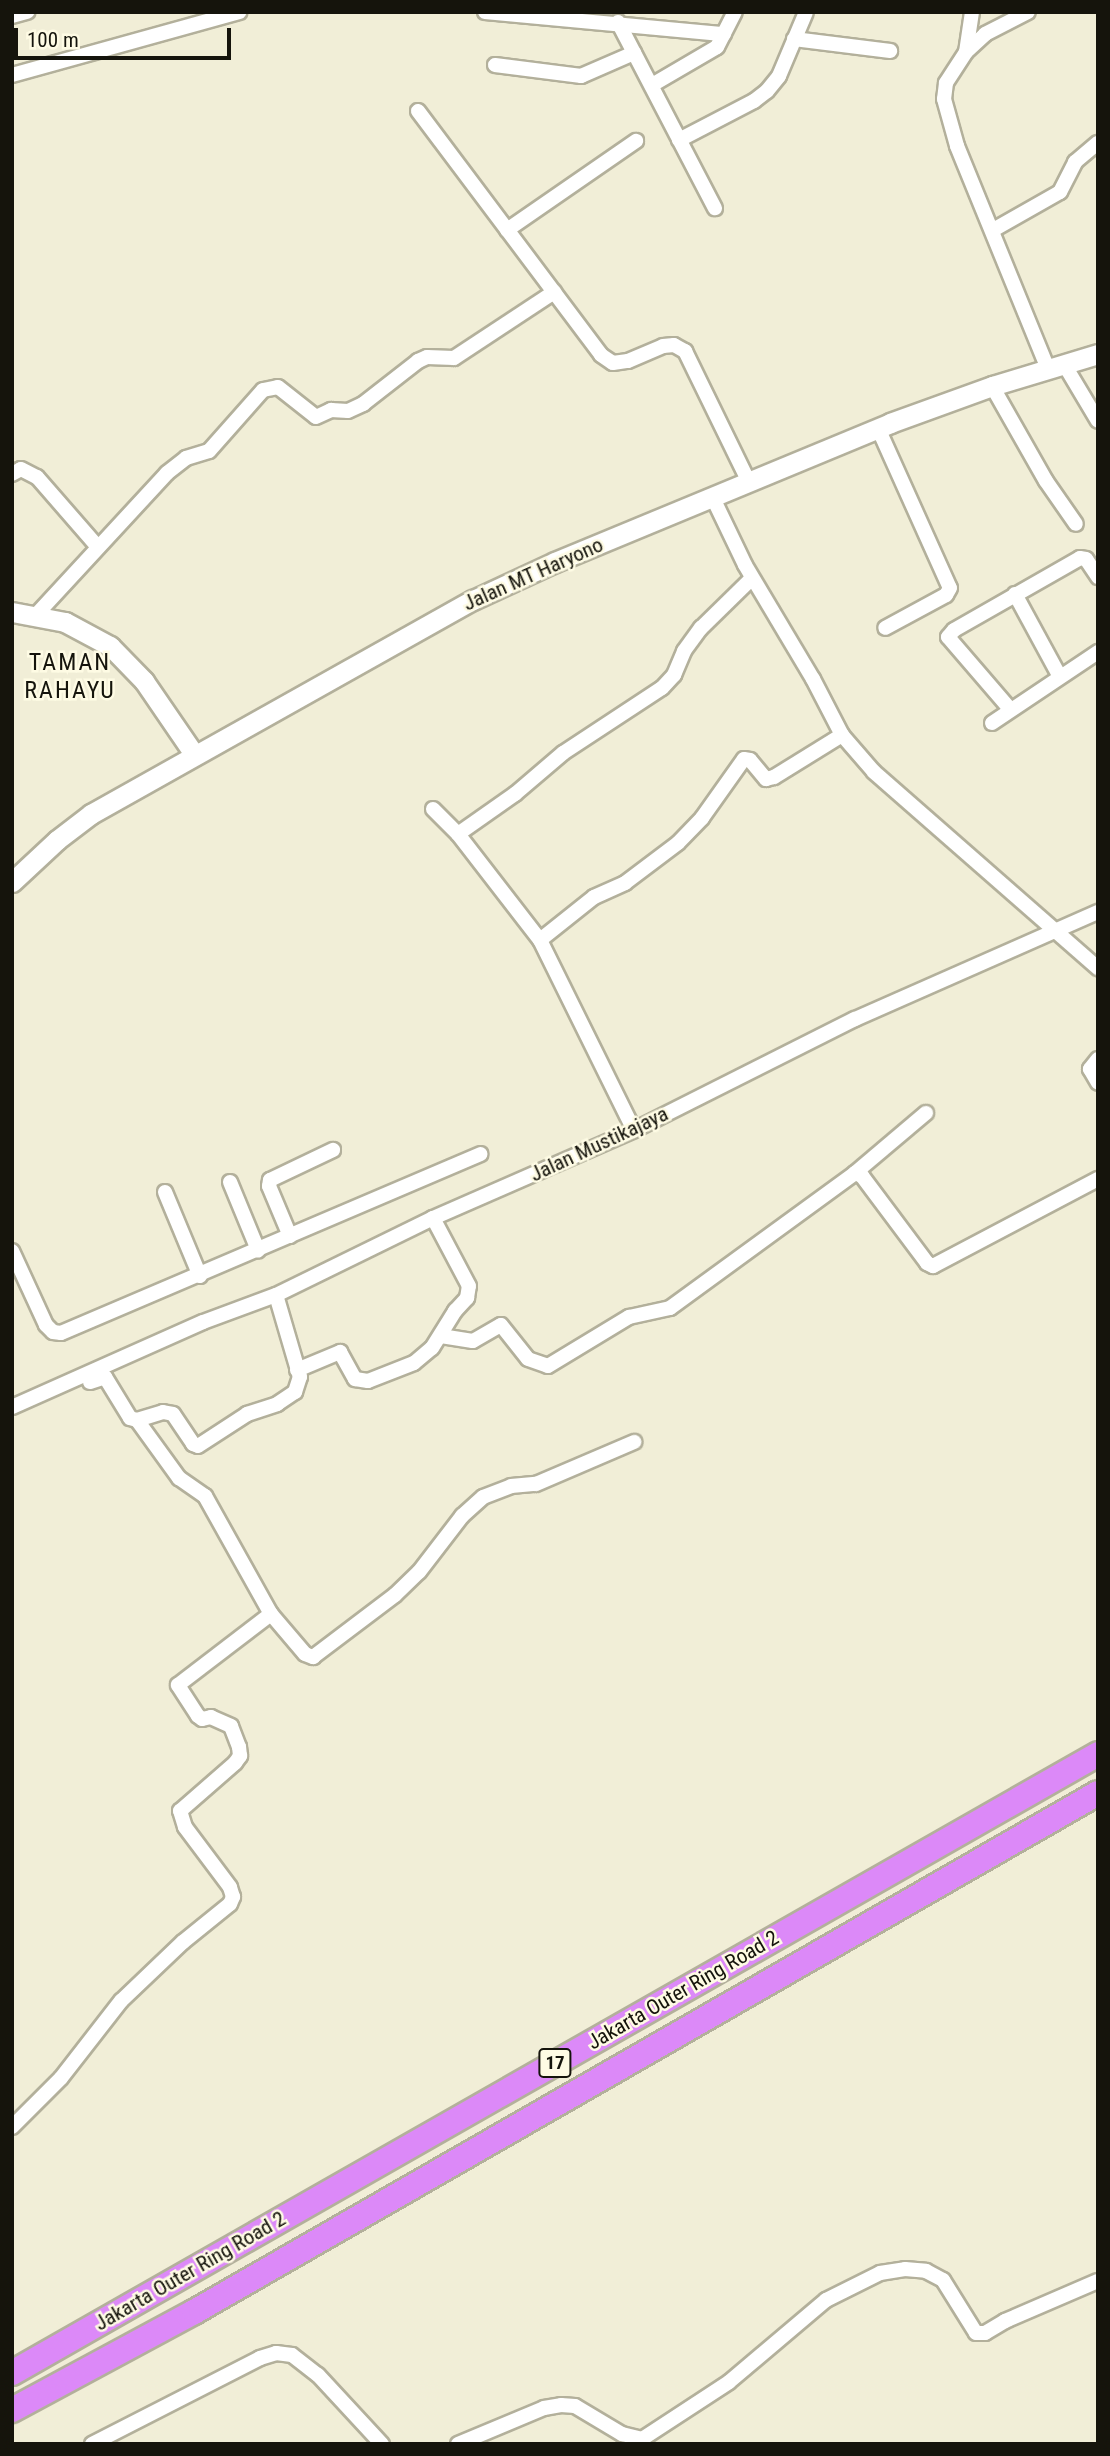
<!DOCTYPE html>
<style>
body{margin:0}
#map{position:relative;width:1110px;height:2456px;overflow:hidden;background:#f1eed7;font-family:"Roboto Condensed",sans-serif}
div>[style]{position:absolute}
.roads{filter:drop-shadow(2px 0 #b3b09b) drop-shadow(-2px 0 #b3b09b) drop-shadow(0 2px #b3b09b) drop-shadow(0 -2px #b3b09b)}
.street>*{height:14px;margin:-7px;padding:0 7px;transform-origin:7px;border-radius:7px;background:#fff}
.secondary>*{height:19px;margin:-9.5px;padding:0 9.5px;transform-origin:9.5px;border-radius:9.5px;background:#fff}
.highway>*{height:24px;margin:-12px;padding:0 12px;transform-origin:12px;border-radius:12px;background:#dc89f8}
span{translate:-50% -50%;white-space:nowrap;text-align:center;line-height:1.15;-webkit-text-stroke:5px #fefbe4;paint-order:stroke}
.shield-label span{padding:2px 5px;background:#fefbe4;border:2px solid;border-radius:5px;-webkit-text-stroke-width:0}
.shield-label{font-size:19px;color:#15140c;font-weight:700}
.street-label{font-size:21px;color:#15140c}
.quarter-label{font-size:24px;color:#15140c;letter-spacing:2px}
.frame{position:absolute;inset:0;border:14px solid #15140c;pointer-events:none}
.scale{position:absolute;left:14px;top:28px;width:217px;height:32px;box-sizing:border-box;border:4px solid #15140c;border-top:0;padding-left:9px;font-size:21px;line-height:24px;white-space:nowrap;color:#15140c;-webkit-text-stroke:5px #fefbe4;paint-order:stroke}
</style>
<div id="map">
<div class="roads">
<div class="street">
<div style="left:485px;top:12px;width:240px;rotate:5.3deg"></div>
<div style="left:972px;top:12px;width:40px;rotate:98.5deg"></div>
<div style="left:966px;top:52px;width:37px;rotate:123deg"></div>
<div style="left:946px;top:83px;width:16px;rotate:97deg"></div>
<div style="left:944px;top:99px;width:49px;rotate:74.5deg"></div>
<div style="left:957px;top:146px;width:241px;rotate:67.8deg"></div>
<div style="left:12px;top:16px;width:16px;rotate:-15deg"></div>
<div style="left:618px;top:22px;width:210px;rotate:62.5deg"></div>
<div style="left:794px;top:39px;width:97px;rotate:7.1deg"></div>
<div style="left:966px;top:52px;width:26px;rotate:-43deg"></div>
<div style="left:985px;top:34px;width:48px;rotate:-27.1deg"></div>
<div style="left:495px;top:65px;width:87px;rotate:7.3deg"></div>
<div style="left:581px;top:76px;width:58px;rotate:-23.5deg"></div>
<div style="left:12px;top:75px;width:236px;rotate:-15.5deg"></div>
<div style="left:652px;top:85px;width:75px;rotate:-30.3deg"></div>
<div style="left:717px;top:47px;width:39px;rotate:-63deg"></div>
<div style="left:418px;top:111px;width:305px;rotate:53.1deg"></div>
<div style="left:601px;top:355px;width:14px;rotate:34deg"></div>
<div style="left:613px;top:363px;width:15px;rotate:-8deg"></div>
<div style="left:628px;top:361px;width:38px;rotate:-23deg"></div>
<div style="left:663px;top:346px;width:11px;rotate:-5deg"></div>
<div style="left:674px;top:345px;width:13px;rotate:29deg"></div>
<div style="left:685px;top:351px;width:146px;rotate:64deg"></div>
<div style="left:679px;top:140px;width:85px;rotate:-27.5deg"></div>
<div style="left:754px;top:101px;width:16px;rotate:-38deg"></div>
<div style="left:767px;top:91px;width:19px;rotate:-51deg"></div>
<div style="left:779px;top:76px;width:69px;rotate:-67.1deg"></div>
<div style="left:507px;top:230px;width:157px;rotate:-34.6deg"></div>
<div style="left:993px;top:230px;width:77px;rotate:-29.6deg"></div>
<div style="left:1060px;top:192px;width:34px;rotate:-63deg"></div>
<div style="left:1075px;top:162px;width:30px;rotate:-40deg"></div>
<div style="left:1064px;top:364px;width:66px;rotate:59.2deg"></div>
<div style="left:992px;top:386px;width:109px;rotate:60.4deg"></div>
<div style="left:1046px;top:481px;width:52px;rotate:55.1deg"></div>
<div style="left:878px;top:428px;width:175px;rotate:65.8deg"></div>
<div style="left:950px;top:588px;width:8px;rotate:120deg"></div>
<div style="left:946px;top:595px;width:69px;rotate:151.6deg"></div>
<div style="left:12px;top:474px;width:10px;rotate:-29deg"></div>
<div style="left:21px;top:469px;width:18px;rotate:27deg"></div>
<div style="left:37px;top:477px;width:91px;rotate:49deg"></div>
<div style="left:712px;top:496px;width:76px;rotate:64.4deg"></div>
<div style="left:745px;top:565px;width:133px;rotate:59.2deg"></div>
<div style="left:813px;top:679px;width:63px;rotate:62.6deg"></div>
<div style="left:842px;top:735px;width:49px;rotate:49.1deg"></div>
<div style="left:874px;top:772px;width:298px;rotate:41.2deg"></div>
<div style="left:1015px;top:594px;width:94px;rotate:61.5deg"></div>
<div style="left:36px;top:615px;width:193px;rotate:-47.3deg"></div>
<div style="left:167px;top:473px;width:24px;rotate:-38deg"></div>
<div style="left:186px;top:458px;width:24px;rotate:-17deg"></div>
<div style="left:209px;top:451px;width:81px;rotate:-48.5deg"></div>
<div style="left:263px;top:390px;width:15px;rotate:-11deg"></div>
<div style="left:278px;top:387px;width:48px;rotate:38.3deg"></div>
<div style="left:316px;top:417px;width:17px;rotate:-25deg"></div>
<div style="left:331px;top:410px;width:17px;rotate:3deg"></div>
<div style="left:348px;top:411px;width:17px;rotate:-25deg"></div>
<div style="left:363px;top:404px;width:70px;rotate:-38deg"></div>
<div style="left:418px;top:361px;width:10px;rotate:-24deg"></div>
<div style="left:427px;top:357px;width:27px;rotate:2deg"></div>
<div style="left:454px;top:358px;width:120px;rotate:-33.4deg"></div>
<div style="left:1010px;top:709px;width:95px;rotate:-130.7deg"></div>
<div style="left:948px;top:637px;width:9px;rotate:-49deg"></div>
<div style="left:954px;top:630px;width:145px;rotate:-29.7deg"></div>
<div style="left:1080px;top:558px;width:6px;rotate:9deg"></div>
<div style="left:1086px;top:559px;width:22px;rotate:56deg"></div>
<div style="left:992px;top:723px;width:128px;rotate:-33.8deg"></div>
<div style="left:433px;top:809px;width:35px;rotate:45deg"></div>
<div style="left:458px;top:834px;width:134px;rotate:52.3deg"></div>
<div style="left:540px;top:940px;width:212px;rotate:63.7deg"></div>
<div style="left:458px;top:834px;width:70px;rotate:-35.1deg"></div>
<div style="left:515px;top:794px;width:63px;rotate:-40.5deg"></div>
<div style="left:563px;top:753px;width:118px;rotate:-33.3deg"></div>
<div style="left:662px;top:688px;width:18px;rotate:-47deg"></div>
<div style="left:674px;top:675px;width:26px;rotate:-67deg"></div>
<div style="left:684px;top:651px;width:29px;rotate:-54deg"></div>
<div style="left:701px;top:628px;width:71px;rotate:-44.4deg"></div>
<div style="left:540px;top:940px;width:69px;rotate:-38.5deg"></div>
<div style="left:594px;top:897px;width:34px;rotate:-24deg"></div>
<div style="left:625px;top:883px;width:66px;rotate:-37deg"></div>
<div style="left:678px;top:843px;width:35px;rotate:-46deg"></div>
<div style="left:702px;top:818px;width:72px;rotate:-54.6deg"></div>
<div style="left:744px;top:759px;width:6px;rotate:9deg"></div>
<div style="left:750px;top:760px;width:25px;rotate:50deg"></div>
<div style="left:766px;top:779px;width:8px;rotate:-14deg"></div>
<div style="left:774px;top:777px;width:80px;rotate:-31.7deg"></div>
<div style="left:1098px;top:1059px;width:13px;rotate:129deg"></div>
<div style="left:1090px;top:1069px;width:16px;rotate:60deg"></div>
<div style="left:855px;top:1173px;width:93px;rotate:-40.2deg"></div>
<div style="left:230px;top:1182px;width:74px;rotate:67.6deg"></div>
<div style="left:165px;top:1192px;width:91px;rotate:67.4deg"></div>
<div style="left:290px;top:1236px;width:54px;rotate:-112.8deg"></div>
<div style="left:269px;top:1186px;width:6px;rotate:-81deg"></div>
<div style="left:270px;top:1180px;width:70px;rotate:-25.5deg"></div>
<div style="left:12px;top:1251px;width:81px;rotate:65.3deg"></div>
<div style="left:46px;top:1325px;width:10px;rotate:45deg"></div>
<div style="left:53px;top:1332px;width:8px;rotate:7deg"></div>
<div style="left:61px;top:1333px;width:456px;rotate:-23.1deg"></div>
<div style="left:441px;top:1336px;width:32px;rotate:9deg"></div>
<div style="left:473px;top:1341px;width:32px;rotate:-30deg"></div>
<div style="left:501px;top:1325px;width:43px;rotate:51.5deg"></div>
<div style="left:528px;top:1359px;width:21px;rotate:19deg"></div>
<div style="left:548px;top:1366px;width:95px;rotate:-31.2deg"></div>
<div style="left:629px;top:1317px;width:42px;rotate:-12.4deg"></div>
<div style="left:670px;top:1308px;width:229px;rotate:-36.1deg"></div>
<div style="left:855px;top:1173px;width:8px;rotate:23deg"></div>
<div style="left:862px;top:1176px;width:109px;rotate:53.2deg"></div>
<div style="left:927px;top:1263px;width:7px;rotate:27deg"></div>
<div style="left:933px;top:1266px;width:187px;rotate:-27.8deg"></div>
<div style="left:297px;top:1370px;width:47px;rotate:-22.7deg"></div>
<div style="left:340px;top:1352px;width:31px;rotate:61deg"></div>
<div style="left:355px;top:1379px;width:13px;rotate:9deg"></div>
<div style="left:368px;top:1381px;width:49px;rotate:-21.4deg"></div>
<div style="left:414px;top:1363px;width:23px;rotate:-40deg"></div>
<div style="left:432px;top:1348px;width:44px;rotate:-58.1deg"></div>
<div style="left:455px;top:1311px;width:18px;rotate:-47deg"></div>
<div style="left:467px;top:1298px;width:12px;rotate:-81deg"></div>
<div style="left:469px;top:1286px;width:77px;rotate:-117.9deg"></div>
<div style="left:90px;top:1382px;width:16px;rotate:-18deg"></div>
<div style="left:105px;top:1377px;width:48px;rotate:58.6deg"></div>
<div style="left:130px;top:1418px;width:7px;rotate:16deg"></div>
<div style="left:137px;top:1420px;width:72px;rotate:54.1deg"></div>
<div style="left:179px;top:1478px;width:32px;rotate:35deg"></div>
<div style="left:205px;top:1496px;width:135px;rotate:60.8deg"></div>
<div style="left:271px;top:1614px;width:52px;rotate:49.6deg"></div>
<div style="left:305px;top:1654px;width:9px;rotate:21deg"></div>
<div style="left:313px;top:1657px;width:103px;rotate:-37.1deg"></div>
<div style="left:395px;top:1595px;width:33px;rotate:-44deg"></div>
<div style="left:419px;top:1572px;width:71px;rotate:-52.5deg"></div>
<div style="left:462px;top:1516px;width:28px;rotate:-42deg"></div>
<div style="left:483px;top:1497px;width:30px;rotate:-21deg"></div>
<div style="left:511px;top:1486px;width:25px;rotate:-5deg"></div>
<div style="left:536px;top:1484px;width:107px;rotate:-23.2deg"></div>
<div style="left:12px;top:1407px;width:209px;rotate:-24deg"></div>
<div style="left:203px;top:1322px;width:78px;rotate:-20.3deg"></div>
<div style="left:276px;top:1295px;width:175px;rotate:-26.1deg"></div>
<div style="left:433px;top:1218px;width:219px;rotate:-23.6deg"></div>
<div style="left:634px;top:1130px;width:247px;rotate:-26.7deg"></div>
<div style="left:855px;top:1019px;width:266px;rotate:-23.8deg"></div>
<div style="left:137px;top:1420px;width:27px;rotate:-17deg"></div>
<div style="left:163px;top:1412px;width:10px;rotate:11deg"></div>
<div style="left:173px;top:1414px;width:36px;rotate:56deg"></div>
<div style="left:193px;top:1444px;width:5px;rotate:22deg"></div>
<div style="left:198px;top:1446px;width:59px;rotate:-33.1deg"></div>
<div style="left:247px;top:1414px;width:32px;rotate:-18deg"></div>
<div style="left:277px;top:1404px;width:22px;rotate:-34deg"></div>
<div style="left:295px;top:1392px;width:16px;rotate:-72deg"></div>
<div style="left:300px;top:1377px;width:85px;rotate:-106.3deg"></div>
<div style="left:12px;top:2127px;width:69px;rotate:-45deg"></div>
<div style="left:61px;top:2078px;width:98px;rotate:-52.1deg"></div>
<div style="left:121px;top:2001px;width:86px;rotate:-43.6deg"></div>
<div style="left:183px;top:1942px;width:60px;rotate:-39deg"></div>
<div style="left:230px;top:1904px;width:8px;rotate:-67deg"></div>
<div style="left:233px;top:1897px;width:10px;rotate:-107deg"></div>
<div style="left:230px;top:1887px;width:75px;rotate:-126.9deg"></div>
<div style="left:185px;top:1827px;width:17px;rotate:-107deg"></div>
<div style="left:180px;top:1811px;width:73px;rotate:-41.1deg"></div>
<div style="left:235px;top:1763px;width:9px;rotate:-54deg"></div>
<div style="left:240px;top:1756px;width:9px;rotate:-96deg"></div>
<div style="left:239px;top:1747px;width:22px;rotate:-111deg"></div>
<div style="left:231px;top:1726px;width:22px;rotate:-156deg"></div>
<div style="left:211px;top:1717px;width:9px;rotate:167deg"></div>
<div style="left:202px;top:1719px;width:5px;rotate:-143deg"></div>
<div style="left:198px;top:1716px;width:37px;rotate:-123deg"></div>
<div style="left:178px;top:1685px;width:117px;rotate:-37.4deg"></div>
<div style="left:92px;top:2444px;width:189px;rotate:-27.1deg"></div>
<div style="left:260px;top:2358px;width:17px;rotate:-17deg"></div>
<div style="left:276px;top:2353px;width:16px;rotate:7deg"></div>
<div style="left:292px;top:2355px;width:33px;rotate:38deg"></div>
<div style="left:318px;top:2375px;width:94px;rotate:47.2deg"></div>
<div style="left:458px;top:2444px;width:93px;rotate:-22.7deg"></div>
<div style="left:544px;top:2408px;width:17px;rotate:-10deg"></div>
<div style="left:561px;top:2405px;width:14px;rotate:4deg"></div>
<div style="left:575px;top:2406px;width:55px;rotate:30.8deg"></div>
<div style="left:622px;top:2434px;width:21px;rotate:14deg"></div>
<div style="left:642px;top:2439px;width:104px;rotate:-33.2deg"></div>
<div style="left:729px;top:2382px;width:127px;rotate:-40.2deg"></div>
<div style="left:826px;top:2300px;width:60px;rotate:-26.6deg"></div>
<div style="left:880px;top:2273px;width:25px;rotate:-9deg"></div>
<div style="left:905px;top:2269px;width:21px;rotate:5deg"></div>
<div style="left:926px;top:2271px;width:19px;rotate:28deg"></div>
<div style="left:943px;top:2280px;width:62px;rotate:58.1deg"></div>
<div style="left:976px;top:2333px;width:9px"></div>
<div style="left:985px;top:2333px;width:23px;rotate:-31deg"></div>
<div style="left:1005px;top:2321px;width:101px;rotate:-23.3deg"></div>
</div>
<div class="secondary">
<div style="left:12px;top:612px;width:54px;rotate:10.7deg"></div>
<div style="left:65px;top:622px;width:51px;rotate:28.1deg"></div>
<div style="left:110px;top:646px;width:49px;rotate:45.8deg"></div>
<div style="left:144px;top:681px;width:88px;rotate:55.6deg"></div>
<div style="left:12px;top:882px;width:62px;rotate:-43deg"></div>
<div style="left:57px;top:840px;width:43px;rotate:-37.4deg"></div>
<div style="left:91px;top:814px;width:438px;rotate:-29.3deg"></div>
<div style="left:473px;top:600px;width:90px;rotate:-24.9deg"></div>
<div style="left:555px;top:562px;width:363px;rotate:-22.5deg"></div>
<div style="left:890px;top:423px;width:109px;rotate:-19.9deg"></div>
<div style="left:992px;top:386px;width:111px;rotate:-16.8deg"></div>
</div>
<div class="highway">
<div style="left:12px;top:2373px;width:1250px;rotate:-29.68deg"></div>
<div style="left:12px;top:2410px;width:207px;rotate:-28.3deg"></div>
<div style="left:194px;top:2312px;width:1042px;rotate:-29.86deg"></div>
</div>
</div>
<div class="shield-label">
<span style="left:555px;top:2063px">17</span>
</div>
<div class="street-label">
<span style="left:533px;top:574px;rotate:-24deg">Jalan MT Haryono</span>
<span style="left:599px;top:1144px;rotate:-25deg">Jalan Mustikajaya</span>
<span style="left:683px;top:1990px;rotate:-30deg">Jakarta Outer Ring Road 2</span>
<span style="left:190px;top:2271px;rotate:-30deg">Jakarta Outer Ring Road 2</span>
</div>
<div class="quarter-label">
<span style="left:70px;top:677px">TAMAN<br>RAHAYU</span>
</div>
<div class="frame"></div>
<div class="scale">100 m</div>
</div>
